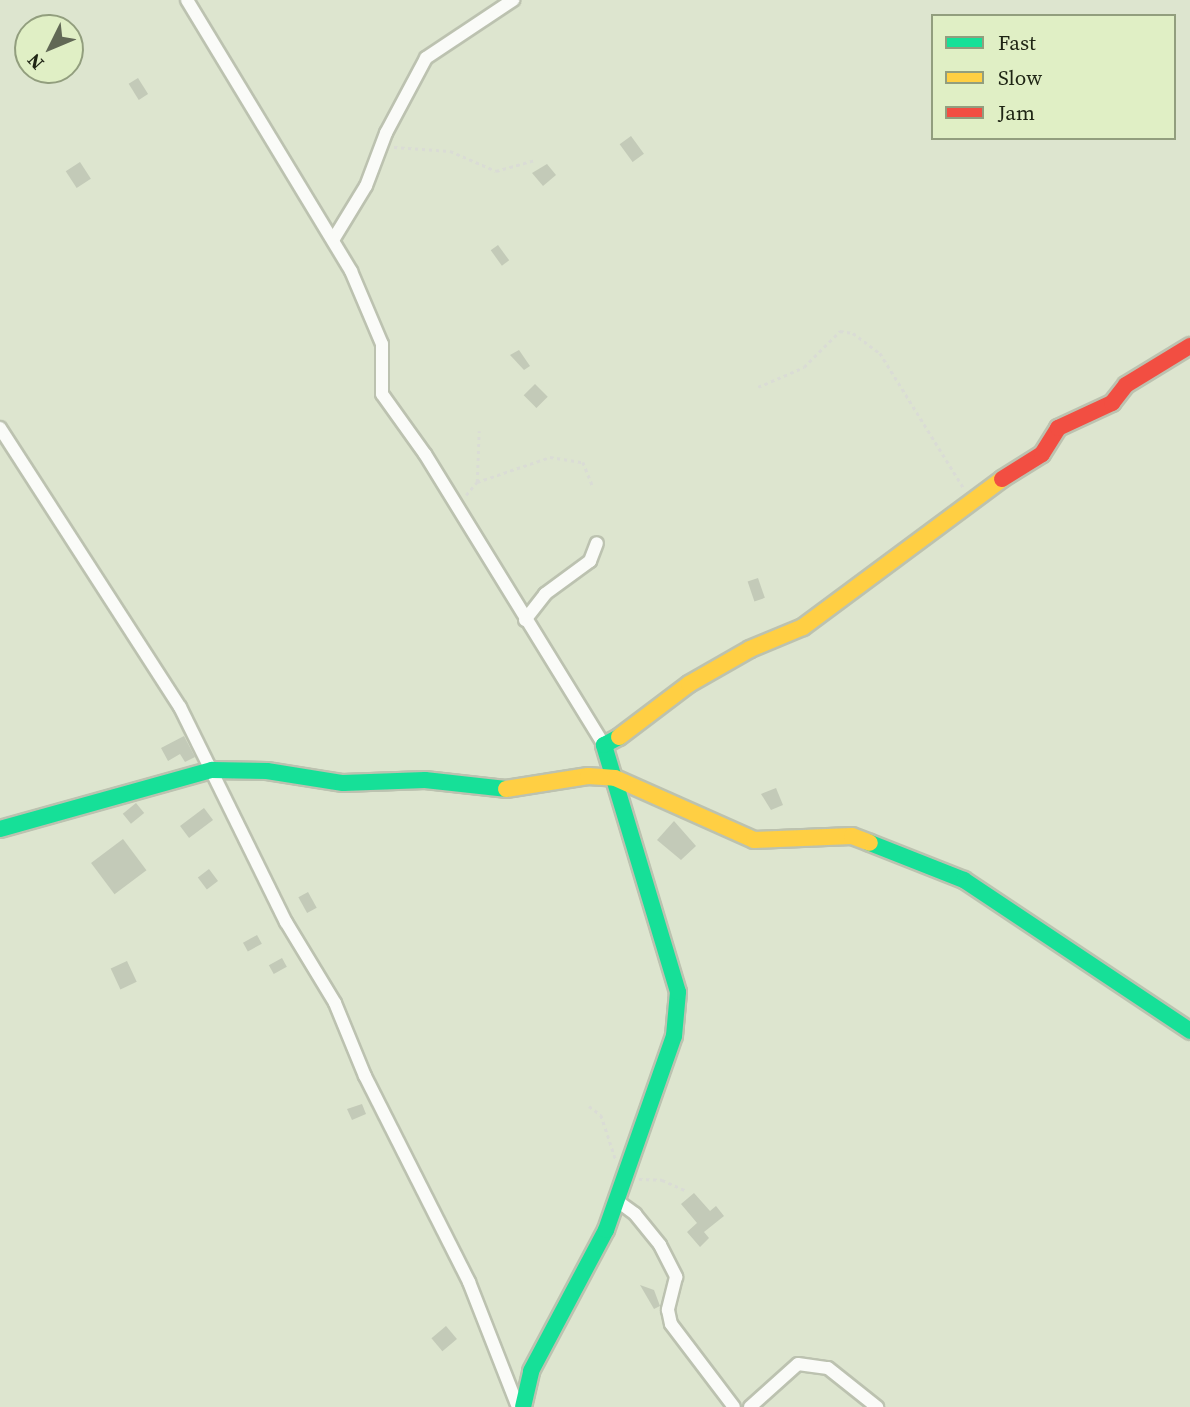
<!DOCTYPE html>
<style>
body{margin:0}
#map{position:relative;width:1190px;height:1407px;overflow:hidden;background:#dde5cf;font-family:"Source Serif 4",serif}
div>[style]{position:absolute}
.building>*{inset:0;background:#c3cab8;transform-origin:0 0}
.path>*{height:2.5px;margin-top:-1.25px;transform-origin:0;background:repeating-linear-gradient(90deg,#dadcd5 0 3.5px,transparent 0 7px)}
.roads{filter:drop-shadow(2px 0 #bcc2b0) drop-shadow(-2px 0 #bcc2b0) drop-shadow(0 2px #bcc2b0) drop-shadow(0 -2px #bcc2b0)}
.street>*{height:12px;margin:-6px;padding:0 6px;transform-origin:6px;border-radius:6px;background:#fafbf8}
.fast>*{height:16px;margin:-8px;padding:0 8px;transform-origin:8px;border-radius:8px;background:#16e098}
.slow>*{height:16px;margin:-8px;padding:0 8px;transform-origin:8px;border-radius:8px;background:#ffcf43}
.jam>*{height:16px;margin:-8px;padding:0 8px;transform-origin:8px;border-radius:8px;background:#f24e42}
span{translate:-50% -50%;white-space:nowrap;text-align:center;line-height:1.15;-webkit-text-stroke:7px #e0efc5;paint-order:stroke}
.legend{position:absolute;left:931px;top:14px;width:245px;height:126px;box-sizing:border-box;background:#e0efc5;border:2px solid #929e7e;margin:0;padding:9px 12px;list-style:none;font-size:21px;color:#1e2414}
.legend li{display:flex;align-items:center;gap:14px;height:35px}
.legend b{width:35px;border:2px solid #929e7e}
.north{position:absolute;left:14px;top:14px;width:70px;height:70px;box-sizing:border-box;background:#e0efc5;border:2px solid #929e7e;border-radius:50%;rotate:227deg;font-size:19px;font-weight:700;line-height:28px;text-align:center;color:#1e2414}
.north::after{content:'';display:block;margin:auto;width:24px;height:32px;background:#616855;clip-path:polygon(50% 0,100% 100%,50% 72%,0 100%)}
</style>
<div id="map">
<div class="building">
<div style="left:138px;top:78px;width:19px;height:11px;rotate:58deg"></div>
<div style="left:631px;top:136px;width:22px;height:14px;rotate:54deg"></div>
<div style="left:80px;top:162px;width:20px;height:17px;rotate:57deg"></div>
<div style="clip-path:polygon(547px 164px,556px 175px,543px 186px,532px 173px)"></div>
<div style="left:498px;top:245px;width:19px;height:9px;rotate:54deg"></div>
<div style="clip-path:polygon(519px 350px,530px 366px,524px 370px,510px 355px)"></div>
<div style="left:535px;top:384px;width:18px;height:16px;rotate:45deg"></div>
<div style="left:758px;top:578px;width:21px;height:11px;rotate:71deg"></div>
<div style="clip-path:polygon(184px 736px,195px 757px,185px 762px,180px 754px,168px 761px,161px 748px)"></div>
<div style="clip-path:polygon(776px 788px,783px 805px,771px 810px,761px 794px)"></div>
<div style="left:136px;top:803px;width:13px;height:17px;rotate:51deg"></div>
<div style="left:204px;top:808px;width:15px;height:30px;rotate:53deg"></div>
<div style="clip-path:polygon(674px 821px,696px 846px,681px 860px,657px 840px)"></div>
<div style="left:123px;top:839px;width:39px;height:40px;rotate:53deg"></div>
<div style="left:209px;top:869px;width:15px;height:14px;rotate:53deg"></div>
<div style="left:308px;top:892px;width:18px;height:11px;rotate:61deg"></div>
<div style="left:257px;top:935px;width:10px;height:16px;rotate:61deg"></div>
<div style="left:282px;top:958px;width:10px;height:15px;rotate:61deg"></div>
<div style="left:127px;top:961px;width:23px;height:18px;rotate:65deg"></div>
<div style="clip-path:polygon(362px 1104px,366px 1114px,352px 1120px,347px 1109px)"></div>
<div style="clip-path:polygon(694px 1193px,710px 1211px,716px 1206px,724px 1216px,704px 1232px,709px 1238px,700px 1247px,687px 1232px,697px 1223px,681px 1204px)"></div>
<div style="clip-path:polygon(640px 1285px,654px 1290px,660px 1306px,654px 1309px)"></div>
<div style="left:446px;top:1326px;width:17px;height:19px;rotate:50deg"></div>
</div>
<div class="path">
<div style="left:394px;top:147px;width:56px;rotate:4.1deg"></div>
<div style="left:450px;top:151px;width:50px;rotate:23.5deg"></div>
<div style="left:496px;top:171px;width:41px;rotate:-15.8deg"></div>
<div style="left:758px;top:387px;width:50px;rotate:-23.5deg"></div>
<div style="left:804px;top:367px;width:51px;rotate:-45deg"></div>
<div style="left:840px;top:331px;width:13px;rotate:9deg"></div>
<div style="left:853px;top:333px;width:34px;rotate:37deg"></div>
<div style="left:880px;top:353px;width:158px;rotate:58.2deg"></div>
<div style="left:477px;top:482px;width:77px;rotate:-18.9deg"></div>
<div style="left:550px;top:457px;width:33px;rotate:9deg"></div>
<div style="left:583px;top:462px;width:27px;rotate:68deg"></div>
<div style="left:466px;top:495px;width:17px;rotate:-50deg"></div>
<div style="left:477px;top:482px;width:51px;rotate:-87.8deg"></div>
<div style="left:589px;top:1106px;width:15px;rotate:37deg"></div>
<div style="left:601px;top:1115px;width:47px;rotate:71.6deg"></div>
<div style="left:639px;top:1179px;width:23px;rotate:2deg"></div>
<div style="left:662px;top:1180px;width:27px;rotate:24deg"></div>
</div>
<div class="roads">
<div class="street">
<div style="left:187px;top:0;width:317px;rotate:58.8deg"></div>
<div style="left:351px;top:271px;width:79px;rotate:67deg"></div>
<div style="left:382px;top:344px;width:50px;rotate:90deg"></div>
<div style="left:382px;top:394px;width:74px;rotate:54.4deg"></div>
<div style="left:425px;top:454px;width:342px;rotate:58.4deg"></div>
<div style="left:333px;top:240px;width:63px;rotate:-58.6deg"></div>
<div style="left:366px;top:186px;width:57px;rotate:-69.3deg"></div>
<div style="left:386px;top:133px;width:85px;rotate:-61.9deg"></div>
<div style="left:426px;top:58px;width:105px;rotate:-33.7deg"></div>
<div style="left:0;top:428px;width:332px;rotate:57.2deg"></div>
<div style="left:180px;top:707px;width:240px;rotate:63.8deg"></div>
<div style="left:286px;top:922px;width:95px;rotate:58.8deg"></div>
<div style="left:335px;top:1003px;width:79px;rotate:67.7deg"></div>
<div style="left:365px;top:1076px;width:231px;rotate:63.2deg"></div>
<div style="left:469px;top:1282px;width:134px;rotate:68.6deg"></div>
<div style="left:525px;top:620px;width:33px;rotate:-52deg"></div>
<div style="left:545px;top:594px;width:56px;rotate:-36.3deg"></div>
<div style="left:590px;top:561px;width:19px;rotate:-69deg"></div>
<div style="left:616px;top:1200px;width:24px;rotate:36deg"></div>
<div style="left:635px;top:1214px;width:40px;rotate:51deg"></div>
<div style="left:660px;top:1245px;width:36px;rotate:63deg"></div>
<div style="left:676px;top:1277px;width:34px;rotate:104deg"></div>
<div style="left:668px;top:1310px;width:14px;rotate:78deg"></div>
<div style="left:671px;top:1324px;width:104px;rotate:52.8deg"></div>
<div style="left:750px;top:1407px;width:64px;rotate:-41.9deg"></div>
<div style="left:798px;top:1364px;width:30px;rotate:8deg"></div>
<div style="left:828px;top:1368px;width:63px;rotate:38.5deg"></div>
</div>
<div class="fast">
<div style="left:0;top:829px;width:220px;rotate:-15.6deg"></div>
<div style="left:212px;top:770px;width:55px;rotate:1deg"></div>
<div style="left:267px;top:771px;width:77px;rotate:9deg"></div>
<div style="left:343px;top:783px;width:82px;rotate:-2.1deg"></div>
<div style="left:425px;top:780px;width:81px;rotate:6.3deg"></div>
<div style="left:870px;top:843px;width:101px;rotate:21.5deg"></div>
<div style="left:964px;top:880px;width:272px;rotate:33.7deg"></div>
<div style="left:523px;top:1407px;width:37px;rotate:-77deg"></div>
<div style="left:531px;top:1371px;width:160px;rotate:-62deg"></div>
<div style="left:606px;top:1230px;width:206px;rotate:-70.7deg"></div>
<div style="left:674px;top:1036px;width:44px;rotate:-84.8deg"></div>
<div style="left:678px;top:992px;width:258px;rotate:-106.7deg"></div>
<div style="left:604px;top:745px;width:17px;rotate:-28deg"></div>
</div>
<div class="slow">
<div style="left:619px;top:737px;width:88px;rotate:-37.1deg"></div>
<div style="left:689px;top:684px;width:70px;rotate:-29.8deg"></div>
<div style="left:750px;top:649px;width:57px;rotate:-22.5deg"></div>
<div style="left:803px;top:627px;width:248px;rotate:-36.6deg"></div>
<div style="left:506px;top:789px;width:83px;rotate:-9deg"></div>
<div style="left:588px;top:776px;width:27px;rotate:4deg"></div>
<div style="left:615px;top:778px;width:152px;rotate:24deg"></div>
<div style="left:754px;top:840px;width:98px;rotate:-2.3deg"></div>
<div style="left:852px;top:836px;width:19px;rotate:21deg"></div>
</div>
<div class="jam">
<div style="left:1002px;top:479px;width:47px;rotate:-32deg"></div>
<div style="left:1042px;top:454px;width:31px;rotate:-58deg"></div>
<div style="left:1058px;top:428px;width:60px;rotate:-24.8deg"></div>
<div style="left:1112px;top:403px;width:23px;rotate:-52deg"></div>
<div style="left:1126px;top:385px;width:75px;rotate:-31.4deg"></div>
</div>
</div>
<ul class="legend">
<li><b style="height:9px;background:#16e098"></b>Fast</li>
<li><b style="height:9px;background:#ffcf43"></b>Slow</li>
<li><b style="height:9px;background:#f24e42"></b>Jam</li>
</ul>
<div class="north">N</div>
</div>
